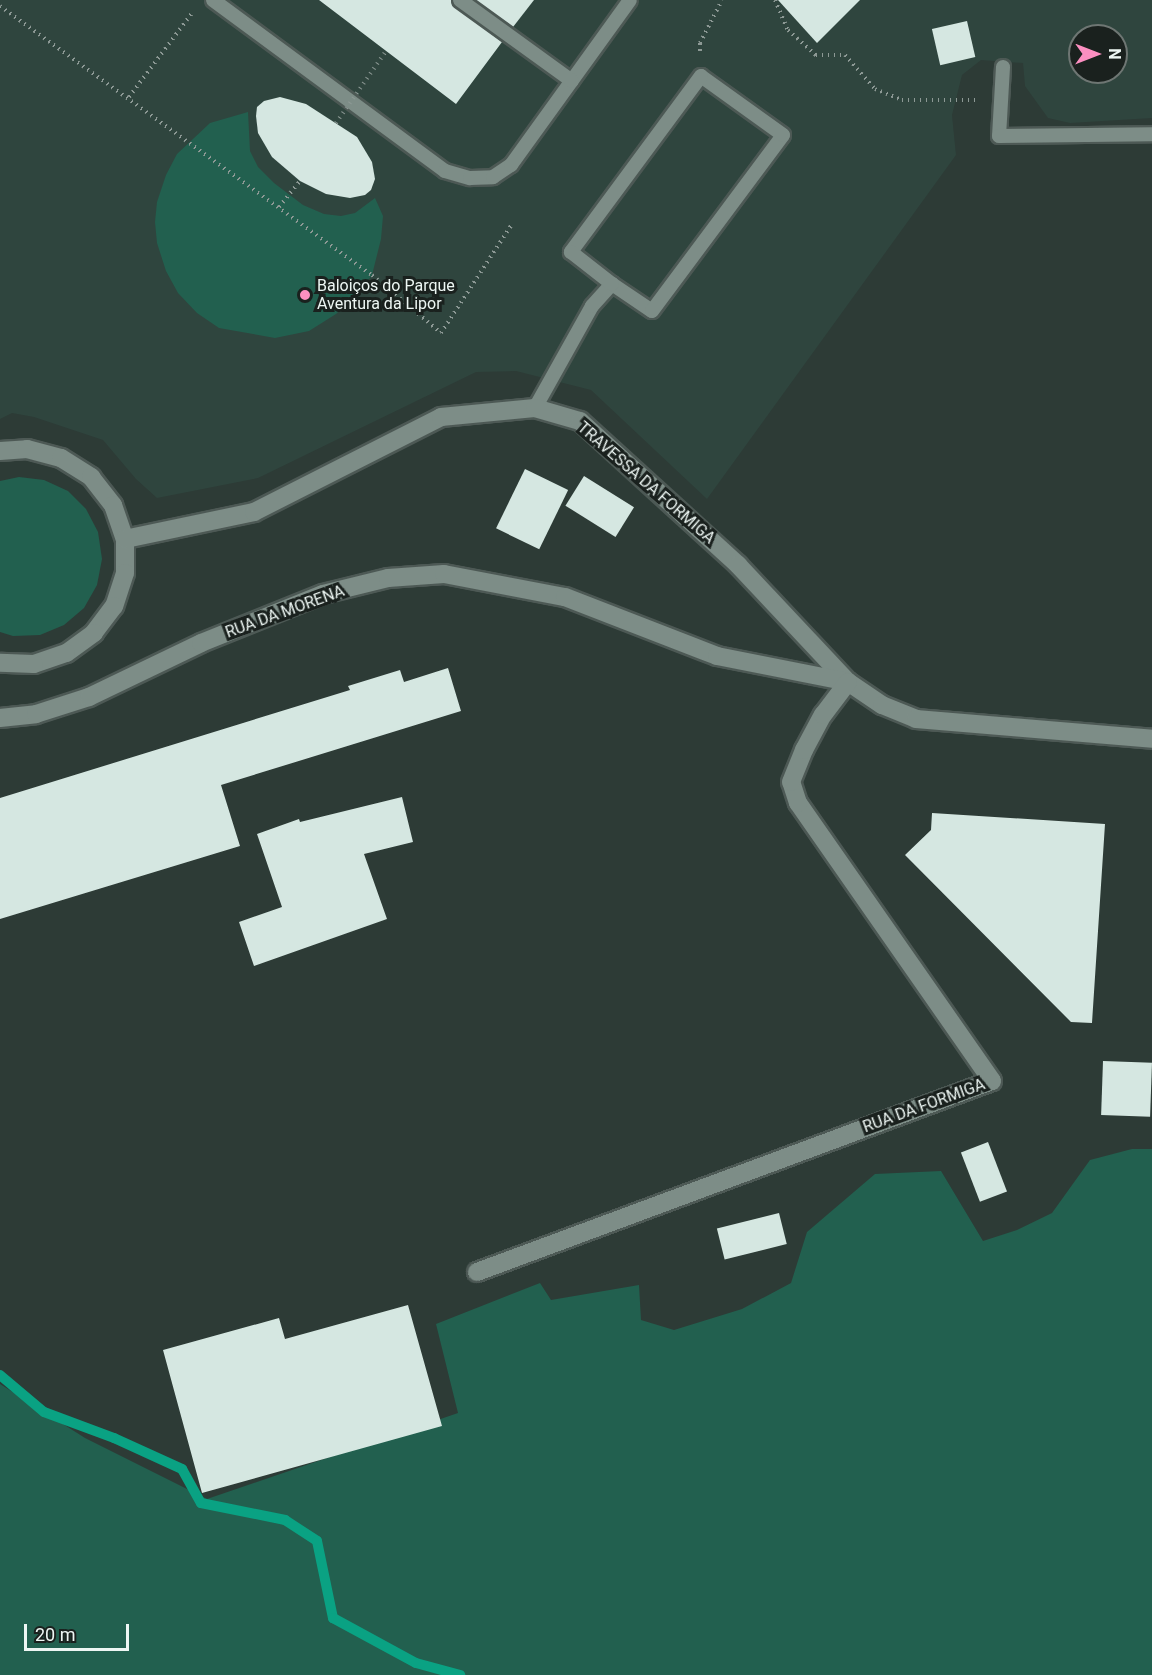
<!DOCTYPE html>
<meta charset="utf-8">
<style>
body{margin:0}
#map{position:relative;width:1152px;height:1675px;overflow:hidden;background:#2d3b36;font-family:Roboto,sans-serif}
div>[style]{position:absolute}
.built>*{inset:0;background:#2f453e}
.green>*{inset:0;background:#22604f}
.stream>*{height:10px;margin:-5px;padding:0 5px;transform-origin:5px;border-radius:5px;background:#0aa283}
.building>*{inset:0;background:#d5e7e1;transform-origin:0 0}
.path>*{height:4px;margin-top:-2px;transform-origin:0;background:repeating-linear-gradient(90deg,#8d9995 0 1.5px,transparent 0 6px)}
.roads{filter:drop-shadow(2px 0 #4d5955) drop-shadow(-2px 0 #4d5955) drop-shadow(0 2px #4d5955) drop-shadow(0 -2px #4d5955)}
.lane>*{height:14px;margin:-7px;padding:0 7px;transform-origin:7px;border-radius:7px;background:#7d8d87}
.street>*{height:18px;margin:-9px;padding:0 9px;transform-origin:9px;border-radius:9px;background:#7d8d87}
.path-bridge>*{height:4px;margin-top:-2px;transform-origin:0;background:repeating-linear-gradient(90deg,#8d9995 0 1.5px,transparent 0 6px)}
.dots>*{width:16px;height:16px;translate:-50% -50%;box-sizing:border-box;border:3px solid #1a211e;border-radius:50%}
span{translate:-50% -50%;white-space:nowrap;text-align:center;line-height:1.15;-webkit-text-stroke:6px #1a211e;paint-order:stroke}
.poi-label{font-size:16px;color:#edf6f3}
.left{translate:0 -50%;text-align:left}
.street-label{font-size:16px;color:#edf6f3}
.north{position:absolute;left:1068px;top:24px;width:60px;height:60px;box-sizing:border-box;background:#1a211e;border:2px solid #6e7673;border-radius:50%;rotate:90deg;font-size:16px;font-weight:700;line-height:24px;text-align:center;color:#edf6f3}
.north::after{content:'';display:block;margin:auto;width:21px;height:27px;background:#fc8fc1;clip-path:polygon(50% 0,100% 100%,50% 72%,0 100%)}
.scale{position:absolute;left:24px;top:1624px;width:105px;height:27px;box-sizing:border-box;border:3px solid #edf6f3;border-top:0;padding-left:8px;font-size:18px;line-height:21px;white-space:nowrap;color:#edf6f3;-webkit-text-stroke:4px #1a211e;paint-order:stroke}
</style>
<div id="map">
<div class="built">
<div style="clip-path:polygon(evenodd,0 0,1152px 0,1152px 118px,1070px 123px,1048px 118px,1025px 86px,1023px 63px,981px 60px,962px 75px,952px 115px,956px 155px,707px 499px,591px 390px,516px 371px,476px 372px,258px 478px,157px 498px,136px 479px,103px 440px,34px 417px,12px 413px,0 419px,0 0,1080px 36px,1116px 36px,1116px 72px,1080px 72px,1080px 36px)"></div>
</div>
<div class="green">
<div style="clip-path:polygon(248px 112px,250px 151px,258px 167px,274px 183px,303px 205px,324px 214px,341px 216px,355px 213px,375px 198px,383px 216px,381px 239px,372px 275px,357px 295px,336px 314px,309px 331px,275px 338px,219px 328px,197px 313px,178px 293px,166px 271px,157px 243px,155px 222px,157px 202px,166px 175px,177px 154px,210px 123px)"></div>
<div style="clip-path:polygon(19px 477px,44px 480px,68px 491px,86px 509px,98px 532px,102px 559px,97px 585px,84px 608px,64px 625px,40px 635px,13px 636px,0 632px,0 481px)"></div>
<div style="clip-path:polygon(1132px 1149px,1152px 1149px,1152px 1675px,0 1675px,0 1384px,85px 1438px,207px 1499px,458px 1413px,436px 1324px,540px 1283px,551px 1300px,639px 1285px,641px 1320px,674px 1330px,742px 1309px,791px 1283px,807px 1232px,875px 1174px,941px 1171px,983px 1241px,1017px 1230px,1052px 1213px,1090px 1160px)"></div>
</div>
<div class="stream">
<div style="left:0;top:1375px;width:57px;rotate:40.1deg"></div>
<div style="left:44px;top:1412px;width:75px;rotate:20.4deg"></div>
<div style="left:114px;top:1438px;width:75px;rotate:24.5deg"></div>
<div style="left:182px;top:1469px;width:39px;rotate:61deg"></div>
<div style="left:201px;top:1503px;width:86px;rotate:11.4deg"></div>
<div style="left:285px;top:1520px;width:38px;rotate:33deg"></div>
<div style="left:317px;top:1541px;width:79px;rotate:78.3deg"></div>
<div style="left:333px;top:1618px;width:94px;rotate:28.5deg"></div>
<div style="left:416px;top:1663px;width:46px;rotate:15.3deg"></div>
</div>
<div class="building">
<div style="clip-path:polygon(319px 0,451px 0,455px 7px,502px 42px,456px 104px)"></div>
<div style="clip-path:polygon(475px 0,534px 0,513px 27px)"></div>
<div style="clip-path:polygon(778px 0,860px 0,817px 43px)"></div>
<div style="left:967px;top:21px;width:37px;height:36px;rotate:77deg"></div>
<div style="clip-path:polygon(280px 97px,306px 104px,357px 137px,372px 162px,375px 179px,371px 190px,365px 195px,350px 198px,326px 194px,300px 181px,272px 157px,258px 133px,256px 116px,257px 107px,264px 101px)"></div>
<div style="left:525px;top:469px;width:48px;height:66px;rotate:26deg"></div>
<div style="left:584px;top:476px;width:59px;height:35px;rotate:32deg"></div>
<div style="clip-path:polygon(448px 668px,461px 711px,221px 785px,240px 846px,0 919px,0 798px,350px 690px,348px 686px,400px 670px,404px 682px)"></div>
<div style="clip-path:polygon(402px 797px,413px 842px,364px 854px,387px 919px,254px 966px,239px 922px,282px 907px,257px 834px,299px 819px,300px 822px)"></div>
<div style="clip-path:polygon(932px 813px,1105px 824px,1092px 1023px,1071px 1022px,905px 855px,931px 830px)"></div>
<div style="left:1103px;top:1061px;width:49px;height:54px;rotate:2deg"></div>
<div style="left:988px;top:1142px;width:53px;height:29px;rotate:69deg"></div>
<div style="left:779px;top:1213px;width:32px;height:64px;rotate:76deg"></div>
<div style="clip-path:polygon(408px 1305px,442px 1426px,202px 1493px,163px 1350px,279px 1318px,285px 1339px)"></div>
</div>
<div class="path">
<div style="left:775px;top:0;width:33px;rotate:67deg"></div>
<div style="left:788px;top:30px;width:38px;rotate:42deg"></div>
<div style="left:816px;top:55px;width:29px"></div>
<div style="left:845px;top:55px;width:45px;rotate:48.6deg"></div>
<div style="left:875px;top:89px;width:29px;rotate:22deg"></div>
<div style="left:902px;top:100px;width:74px"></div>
<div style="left:0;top:6px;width:459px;rotate:35.9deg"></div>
<div style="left:372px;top:275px;width:90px;rotate:40deg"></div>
<div style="left:441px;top:333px;width:130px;rotate:-56.9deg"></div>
<div style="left:700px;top:51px;width:8px;rotate:-90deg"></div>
<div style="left:700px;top:43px;width:48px;rotate:-62.9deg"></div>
<div style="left:129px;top:97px;width:105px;rotate:-53.1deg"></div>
<div style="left:279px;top:207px;width:33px;rotate:-51deg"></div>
</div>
<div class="roads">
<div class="lane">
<div style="left:213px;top:0;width:288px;rotate:36.4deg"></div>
<div style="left:445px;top:171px;width:26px;rotate:16deg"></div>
<div style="left:470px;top:178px;width:23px;rotate:-2deg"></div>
<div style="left:493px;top:177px;width:22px;rotate:-34deg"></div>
<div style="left:511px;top:165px;width:203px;rotate:-54.2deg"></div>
<div style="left:460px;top:0;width:138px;rotate:35.9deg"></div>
<div style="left:1003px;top:67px;width:69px;rotate:93.3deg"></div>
<div style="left:999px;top:136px;width:153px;rotate:-0.7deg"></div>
<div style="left:535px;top:408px;width:117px;rotate:-60.8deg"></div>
<div style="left:592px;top:306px;width:30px;rotate:-48deg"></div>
<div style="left:612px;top:284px;width:48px;rotate:34deg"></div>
<div style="left:652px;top:311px;width:219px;rotate:-53.3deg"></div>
<div style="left:783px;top:135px;width:101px;rotate:-144.3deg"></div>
<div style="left:701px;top:76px;width:219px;rotate:126.5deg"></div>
<div style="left:571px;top:252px;width:52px;rotate:38deg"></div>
</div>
<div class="street">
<div style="left:0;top:451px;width:27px;rotate:-4deg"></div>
<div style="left:27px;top:449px;width:35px;rotate:15deg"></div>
<div style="left:61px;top:458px;width:36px;rotate:32deg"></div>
<div style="left:91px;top:477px;width:36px;rotate:52deg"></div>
<div style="left:113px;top:505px;width:36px;rotate:71deg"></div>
<div style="left:125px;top:539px;width:34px;rotate:90deg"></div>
<div style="left:125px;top:573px;width:35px;rotate:108deg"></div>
<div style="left:114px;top:606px;width:34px;rotate:127deg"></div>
<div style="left:94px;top:633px;width:34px;rotate:144deg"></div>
<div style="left:66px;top:653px;width:34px;rotate:161deg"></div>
<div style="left:34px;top:664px;width:34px;rotate:-178deg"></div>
<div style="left:125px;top:539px;width:132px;rotate:-11.8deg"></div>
<div style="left:254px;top:512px;width:210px;rotate:-26.9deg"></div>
<div style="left:441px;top:417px;width:94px;rotate:-5.5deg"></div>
<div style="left:535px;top:408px;width:47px;rotate:16.1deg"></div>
<div style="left:580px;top:421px;width:214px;rotate:42.3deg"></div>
<div style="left:738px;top:565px;width:161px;rotate:46.8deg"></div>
<div style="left:0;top:718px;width:36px;rotate:-6deg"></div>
<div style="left:36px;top:714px;width:56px;rotate:-17.8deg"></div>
<div style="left:89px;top:697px;width:124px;rotate:-25.7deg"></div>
<div style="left:201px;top:643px;width:131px;rotate:-21.9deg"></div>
<div style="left:323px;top:594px;width:67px;rotate:-13.8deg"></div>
<div style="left:388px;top:578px;width:56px;rotate:-4.1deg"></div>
<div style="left:444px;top:574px;width:123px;rotate:10.8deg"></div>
<div style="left:565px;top:597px;width:163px;rotate:21.2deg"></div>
<div style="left:717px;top:656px;width:134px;rotate:11.2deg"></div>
<div style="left:848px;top:682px;width:41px;rotate:34.1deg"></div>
<div style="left:882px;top:705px;width:37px;rotate:22deg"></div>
<div style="left:916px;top:719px;width:237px;rotate:4.8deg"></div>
<div style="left:477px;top:1272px;width:549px;rotate:-20.35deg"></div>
<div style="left:992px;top:1081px;width:339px;rotate:-124.9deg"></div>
<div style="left:798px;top:803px;width:22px;rotate:-108deg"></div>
<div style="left:791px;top:782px;width:35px;rotate:-68deg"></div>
<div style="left:804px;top:750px;width:40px;rotate:-62deg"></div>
<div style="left:823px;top:715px;width:41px;rotate:-52.9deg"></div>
</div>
</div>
<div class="path-bridge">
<div style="left:336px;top:123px;width:88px;rotate:-55.2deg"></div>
</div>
<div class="dots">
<div style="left:305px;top:295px;background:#fc8fc1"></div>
</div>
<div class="poi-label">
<span class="left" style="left:317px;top:295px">Baloiços do Parque<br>Aventura da Lipor</span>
</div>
<div class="street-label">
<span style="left:646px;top:483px;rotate:41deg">TRAVESSA DA FORMIGA</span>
<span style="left:285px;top:612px;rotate:-20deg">RUA DA MORENA</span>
<span style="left:924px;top:1106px;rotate:-20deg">RUA DA FORMIGA</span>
</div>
<div class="north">N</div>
<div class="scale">20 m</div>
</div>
